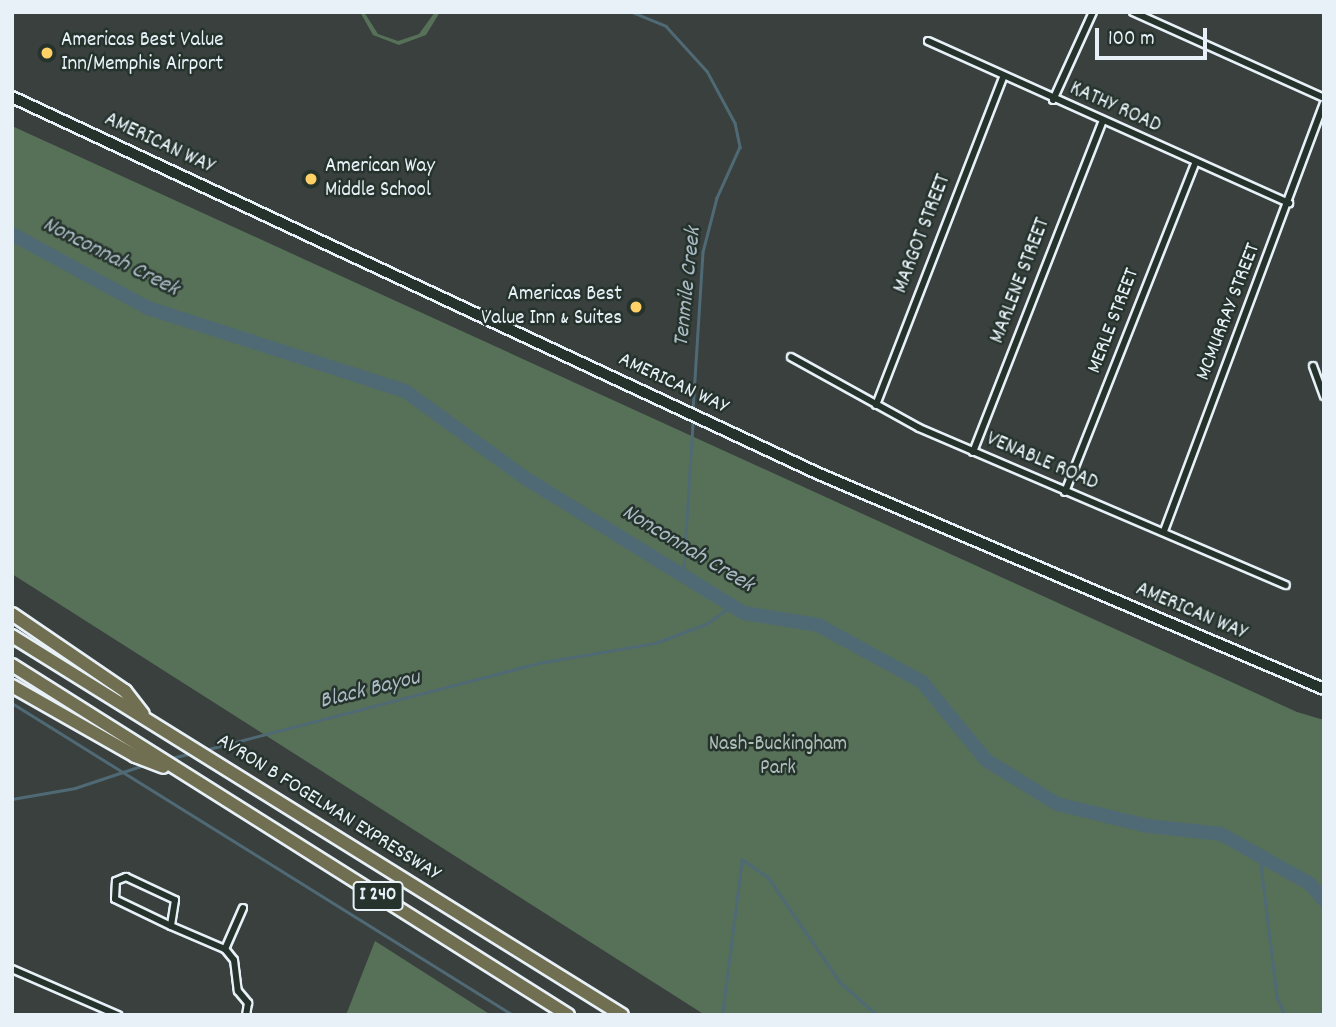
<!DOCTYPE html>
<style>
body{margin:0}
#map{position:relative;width:1336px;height:1027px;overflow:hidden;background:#39403e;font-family:Dekko,sans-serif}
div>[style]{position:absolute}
.green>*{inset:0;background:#567157}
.stream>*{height:2.5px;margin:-1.25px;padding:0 1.25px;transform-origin:1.25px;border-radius:1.25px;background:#506a75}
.river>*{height:14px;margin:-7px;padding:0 7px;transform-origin:7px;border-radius:7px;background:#506a75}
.roads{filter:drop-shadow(2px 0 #e8f1f8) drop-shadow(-2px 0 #e8f1f8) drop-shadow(0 2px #e8f1f8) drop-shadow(0 -2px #e8f1f8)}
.minor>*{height:6px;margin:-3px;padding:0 3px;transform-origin:3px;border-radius:3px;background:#26332d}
.secondary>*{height:10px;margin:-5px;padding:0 5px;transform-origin:5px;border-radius:5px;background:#26332d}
.motorway>*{height:12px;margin:-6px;padding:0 6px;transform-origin:6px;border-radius:6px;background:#716f52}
.dots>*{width:19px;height:19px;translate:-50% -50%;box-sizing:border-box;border:4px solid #26332d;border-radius:50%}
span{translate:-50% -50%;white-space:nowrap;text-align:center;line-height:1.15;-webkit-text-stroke:5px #26332d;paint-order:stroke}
.shield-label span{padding:2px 5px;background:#26332d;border:2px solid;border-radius:5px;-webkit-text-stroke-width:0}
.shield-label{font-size:19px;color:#e8f1f8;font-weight:700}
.poi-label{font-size:21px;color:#e8f1f8}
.left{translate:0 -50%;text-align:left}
.right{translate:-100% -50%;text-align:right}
.street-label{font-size:21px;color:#e8f1f8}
.park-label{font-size:21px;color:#aebeb8}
.water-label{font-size:23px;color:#abbbc4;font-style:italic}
.frame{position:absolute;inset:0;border:14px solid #e8f1f8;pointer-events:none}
.scale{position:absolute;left:1095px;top:28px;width:112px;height:32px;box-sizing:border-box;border:4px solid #e8f1f8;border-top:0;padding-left:9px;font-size:21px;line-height:24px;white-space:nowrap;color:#e8f1f8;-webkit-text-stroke:5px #26332d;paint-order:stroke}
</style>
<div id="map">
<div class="green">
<div style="clip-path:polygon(360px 12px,364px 12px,378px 34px,398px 41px,419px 34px,435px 12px,440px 12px,426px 35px,399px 45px,373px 35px)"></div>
<div style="clip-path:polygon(12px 126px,1297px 712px,1324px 720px,1324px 1015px,705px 1015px,12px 574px)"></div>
<div style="clip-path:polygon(375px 941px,491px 1015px,346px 1015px)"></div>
</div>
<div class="stream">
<div style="left:632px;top:12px;width:37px;rotate:22deg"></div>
<div style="left:666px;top:26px;width:61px;rotate:47.7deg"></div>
<div style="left:707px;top:71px;width:59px;rotate:61.7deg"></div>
<div style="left:735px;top:123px;width:25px;rotate:78deg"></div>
<div style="left:740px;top:147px;width:56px;rotate:114.3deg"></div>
<div style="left:717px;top:198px;width:56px;rotate:104.5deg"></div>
<div style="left:703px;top:252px;width:159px;rotate:93.6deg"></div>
<div style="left:683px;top:575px;width:158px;rotate:-86.4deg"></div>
<div style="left:12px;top:703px;width:590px;rotate:31.91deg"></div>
<div style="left:205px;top:750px;width:350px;rotate:-14.6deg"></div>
<div style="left:544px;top:662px;width:113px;rotate:-9.7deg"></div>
<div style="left:655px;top:643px;width:54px;rotate:-20.4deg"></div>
<div style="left:706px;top:624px;width:32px;rotate:-35deg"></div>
<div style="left:171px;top:758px;width:22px;rotate:-13deg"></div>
<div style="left:12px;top:799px;width:64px;rotate:-9.9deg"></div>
<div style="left:75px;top:788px;width:73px;rotate:-18.4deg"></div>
<div style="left:1260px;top:856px;width:142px;rotate:83.1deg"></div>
<div style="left:1277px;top:997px;width:20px;rotate:66deg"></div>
<div style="left:722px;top:1015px;width:157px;rotate:-82.7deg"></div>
<div style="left:742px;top:859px;width:32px;rotate:35deg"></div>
<div style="left:768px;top:877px;width:127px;rotate:55.6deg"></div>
<div style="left:840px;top:982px;width:50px;rotate:41.7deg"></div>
</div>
<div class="river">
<div style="left:12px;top:234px;width:155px;rotate:28.6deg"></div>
<div style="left:148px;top:308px;width:270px;rotate:17.9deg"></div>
<div style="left:405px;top:391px;width:148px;rotate:35.9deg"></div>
<div style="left:525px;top:478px;width:257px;rotate:31.7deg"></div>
<div style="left:744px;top:613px;width:75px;rotate:9.2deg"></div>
<div style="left:818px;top:625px;width:119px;rotate:28.7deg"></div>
<div style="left:922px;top:682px;width:101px;rotate:50.6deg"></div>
<div style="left:986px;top:760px;width:84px;rotate:31.8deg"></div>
<div style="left:1057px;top:804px;width:94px;rotate:13.6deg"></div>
<div style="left:1148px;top:826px;width:73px;rotate:6.3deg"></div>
<div style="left:1221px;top:834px;width:102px;rotate:29.3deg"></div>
<div style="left:1310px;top:884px;width:21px;rotate:49deg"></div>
</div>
<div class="roads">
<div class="minor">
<div style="left:1133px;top:12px;width:209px;rotate:24.2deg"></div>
<div style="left:928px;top:41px;width:396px;rotate:24.2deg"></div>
<div style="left:1053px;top:100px;width:97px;rotate:-65.6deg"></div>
<div style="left:791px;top:357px;width:146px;rotate:29deg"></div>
<div style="left:919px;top:428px;width:399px;rotate:23.2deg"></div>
<div style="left:1313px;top:366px;width:32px;rotate:70deg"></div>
<div style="left:876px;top:405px;width:352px;rotate:-68.8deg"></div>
<div style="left:973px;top:452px;width:354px;rotate:-68.6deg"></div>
<div style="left:1065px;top:492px;width:354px;rotate:-68.4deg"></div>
<div style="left:1164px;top:531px;width:456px;rotate:-69.5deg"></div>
<div style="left:126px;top:877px;width:54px;rotate:25.1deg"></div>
<div style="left:175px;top:900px;width:26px;rotate:99deg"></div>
<div style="left:171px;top:926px;width:62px;rotate:-154.3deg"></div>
<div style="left:115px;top:899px;width:18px;rotate:-87deg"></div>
<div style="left:116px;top:881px;width:11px;rotate:-22deg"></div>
<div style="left:243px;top:908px;width:45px;rotate:113.7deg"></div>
<div style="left:225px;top:949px;width:14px;rotate:51deg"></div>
<div style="left:234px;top:960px;width:31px;rotate:83deg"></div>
<div style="left:238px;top:991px;width:16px;rotate:50deg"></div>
<div style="left:248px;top:1003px;width:12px;rotate:99deg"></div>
<div style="left:171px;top:926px;width:59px;rotate:23.1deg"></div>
<div style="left:12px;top:969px;width:116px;rotate:23.5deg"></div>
</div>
<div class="secondary">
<div style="left:12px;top:97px;width:891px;rotate:25.04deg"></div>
<div style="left:819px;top:474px;width:549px;rotate:23.06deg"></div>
</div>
<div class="motorway">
<div style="left:12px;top:614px;width:137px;rotate:34.3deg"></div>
<div style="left:125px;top:691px;width:29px;rotate:52deg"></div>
<div style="left:12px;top:636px;width:718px;rotate:31.85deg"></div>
<div style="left:12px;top:665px;width:657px;rotate:32.19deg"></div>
<div style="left:12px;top:686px;width:142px;rotate:29.6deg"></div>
<div style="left:135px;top:756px;width:30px;rotate:21deg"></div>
</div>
</div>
<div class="dots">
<div style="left:47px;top:53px;background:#ffd166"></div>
<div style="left:311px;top:179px;background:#ffd166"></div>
<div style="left:636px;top:307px;background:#ffd166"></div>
</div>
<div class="shield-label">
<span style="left:378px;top:896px">I 240</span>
</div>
<div class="poi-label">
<span class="left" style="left:61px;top:53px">Americas Best Value<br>Inn/Memphis Airport</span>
<span class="left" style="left:325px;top:179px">American Way<br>Middle School</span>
<span class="right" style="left:622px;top:307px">Americas Best<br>Value Inn &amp; Suites</span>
</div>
<div class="street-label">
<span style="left:1115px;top:108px;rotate:24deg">KATHY ROAD</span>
<span style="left:159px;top:144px;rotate:25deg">AMERICAN WAY</span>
<span style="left:923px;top:234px;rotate:-69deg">MARGOT STREET</span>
<span style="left:1021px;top:281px;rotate:-69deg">MARLENE STREET</span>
<span style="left:1229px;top:312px;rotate:-69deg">MCMURRAY STREET</span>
<span style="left:1114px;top:321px;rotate:-69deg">MERLE STREET</span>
<span style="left:673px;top:384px;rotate:25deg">AMERICAN WAY</span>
<span style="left:1042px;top:462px;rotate:23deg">VENABLE ROAD</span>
<span style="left:1191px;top:612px;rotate:23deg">AMERICAN WAY</span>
<span style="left:328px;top:808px;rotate:32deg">AVRON B FOGELMAN EXPRESSWAY</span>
</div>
<div class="park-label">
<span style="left:778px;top:757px">Nash-Buckingham<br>Park</span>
</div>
<div class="water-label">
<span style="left:110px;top:258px;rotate:27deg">Nonconnah Creek</span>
<span style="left:689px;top:287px;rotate:-84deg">Tenmile Creek</span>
<span style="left:687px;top:550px;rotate:31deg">Nonconnah Creek</span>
<span style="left:370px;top:691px;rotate:-14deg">Black Bayou</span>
</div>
<div class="frame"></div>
<div class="scale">100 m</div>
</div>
